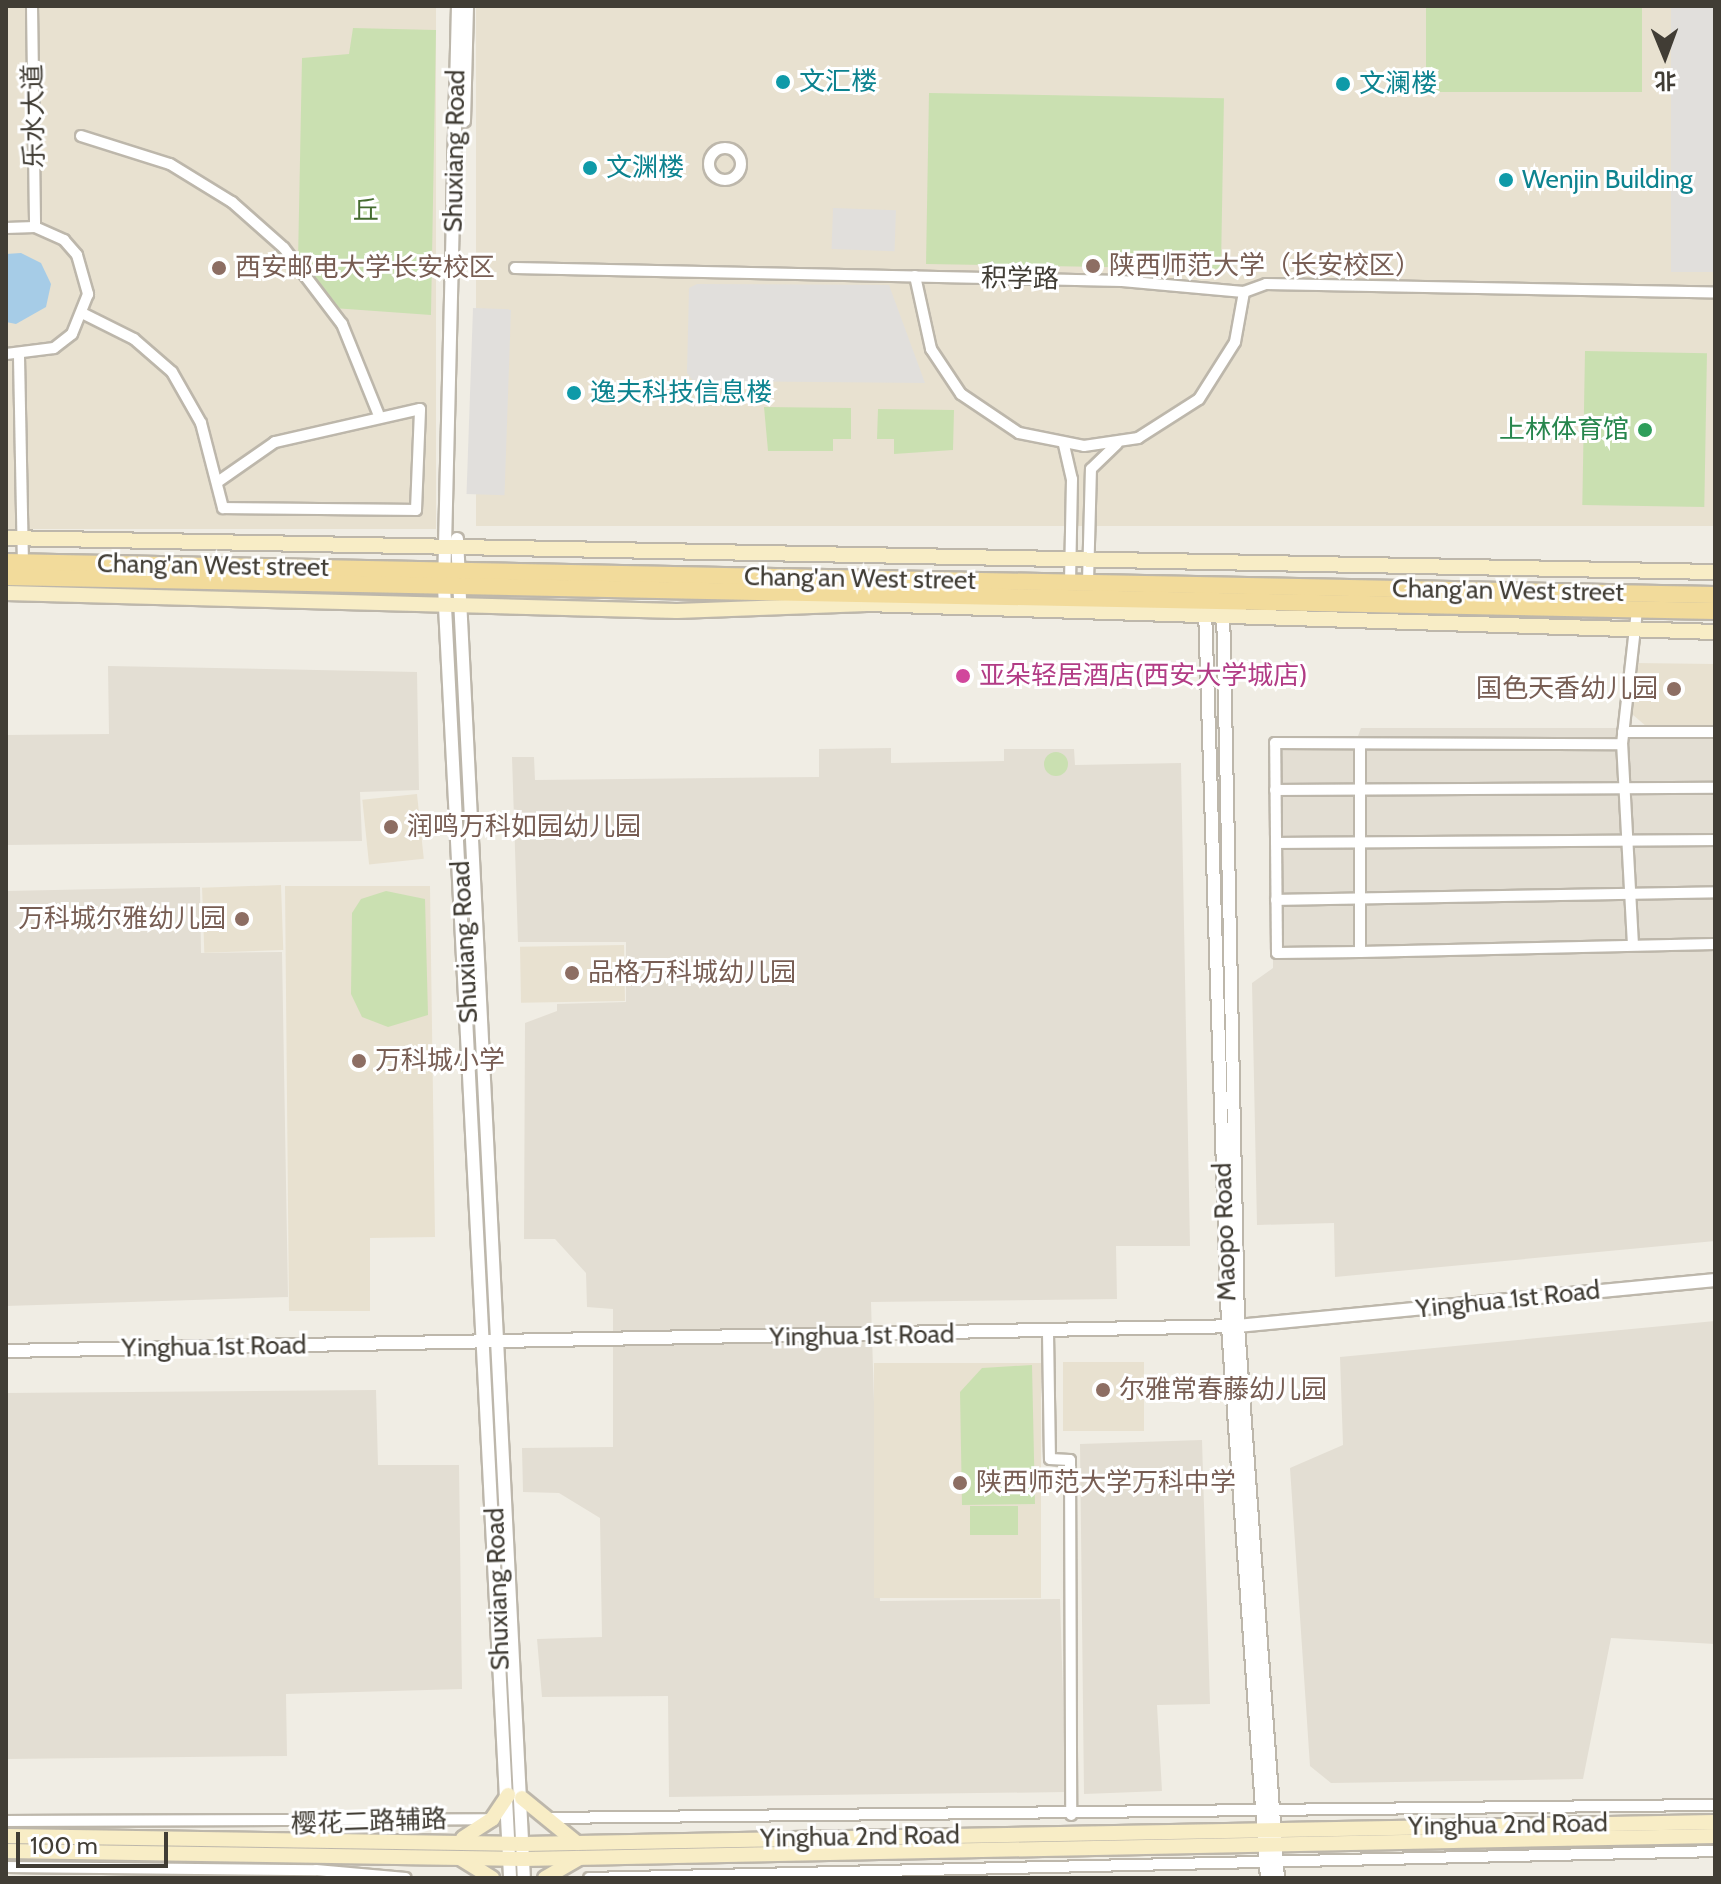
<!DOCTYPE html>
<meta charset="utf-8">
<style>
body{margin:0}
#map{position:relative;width:1721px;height:1884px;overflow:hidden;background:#f0ede4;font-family:Cabin,"Noto Sans SC",sans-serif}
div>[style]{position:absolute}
.residential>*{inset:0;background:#e3ded3}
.education>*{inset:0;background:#e8e1d0;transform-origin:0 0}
.green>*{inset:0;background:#cae0b1;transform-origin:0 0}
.round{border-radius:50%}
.parking>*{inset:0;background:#e1dfdc;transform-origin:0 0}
.water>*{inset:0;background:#a6cce7}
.roads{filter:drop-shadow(2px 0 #bdb7ab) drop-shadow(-2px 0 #bdb7ab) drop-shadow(0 2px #bdb7ab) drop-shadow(0 -2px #bdb7ab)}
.minor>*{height:10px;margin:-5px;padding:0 5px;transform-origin:5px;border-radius:5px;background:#fff}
.minor>.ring{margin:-5px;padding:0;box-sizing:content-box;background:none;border:10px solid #fff;border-radius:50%}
.tertiary>*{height:12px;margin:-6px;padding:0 6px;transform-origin:6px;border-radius:6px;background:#fff}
.secondary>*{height:14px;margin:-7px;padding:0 7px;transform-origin:7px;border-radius:7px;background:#f8edc6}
.primary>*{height:16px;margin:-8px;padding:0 8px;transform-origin:8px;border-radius:8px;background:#f2db9b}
.dots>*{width:22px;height:22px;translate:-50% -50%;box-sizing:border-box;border:4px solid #fff;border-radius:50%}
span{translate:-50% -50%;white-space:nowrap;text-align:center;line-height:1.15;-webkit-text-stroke:6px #fff;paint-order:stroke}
.culture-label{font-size:26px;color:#0d838f}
.left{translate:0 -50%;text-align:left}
.street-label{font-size:26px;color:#413d35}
.park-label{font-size:26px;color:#456c2f}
.education-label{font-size:26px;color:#785e54}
.right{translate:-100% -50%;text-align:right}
.leisure-label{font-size:26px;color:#27864d}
.hotel-label{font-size:26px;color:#b23c85}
.frame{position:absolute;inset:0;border:8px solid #413d35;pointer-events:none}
.north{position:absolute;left:1625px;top:16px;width:80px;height:80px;-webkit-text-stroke:6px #fff;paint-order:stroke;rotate:179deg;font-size:22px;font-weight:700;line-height:32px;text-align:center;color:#413d35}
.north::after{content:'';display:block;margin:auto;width:28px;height:36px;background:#413d35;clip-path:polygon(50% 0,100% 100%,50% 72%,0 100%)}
.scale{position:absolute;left:16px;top:1832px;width:152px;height:36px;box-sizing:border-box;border:4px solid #413d35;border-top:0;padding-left:10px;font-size:24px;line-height:28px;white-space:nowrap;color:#413d35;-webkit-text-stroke:6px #fff;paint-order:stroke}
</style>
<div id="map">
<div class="residential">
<div style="clip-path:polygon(108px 666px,417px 672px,419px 790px,360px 792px,362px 841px,6px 845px,6px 735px,109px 734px)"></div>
<div style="clip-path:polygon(1361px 728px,1715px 728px,1715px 1241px,1335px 1277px,1334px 1223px,1257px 1225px,1252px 983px,1273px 968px,1274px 738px,1358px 736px)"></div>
<div style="clip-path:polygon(891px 748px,891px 763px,1004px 761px,1004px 749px,1074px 749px,1075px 765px,1181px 763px,1190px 1246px,1116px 1246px,1117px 1299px,871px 1302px,880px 1601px,1060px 1599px,1066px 1792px,669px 1797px,668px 1696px,542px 1697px,537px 1639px,602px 1637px,600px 1518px,559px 1493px,523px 1492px,522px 1448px,613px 1447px,613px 1309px,587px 1307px,586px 1273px,555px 1239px,524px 1239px,525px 1023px,557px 1011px,557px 1004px,626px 1002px,626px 942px,518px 942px,512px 757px,534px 757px,535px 780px,819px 777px,819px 749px)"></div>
<div style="clip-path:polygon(200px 887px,201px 953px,282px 952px,288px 1297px,6px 1306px,6px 891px)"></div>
<div style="clip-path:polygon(1715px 1321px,1715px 1644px,1611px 1638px,1583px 1779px,1331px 1783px,1310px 1766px,1290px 1468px,1343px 1445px,1340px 1357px)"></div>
<div style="clip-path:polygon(376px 1390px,378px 1465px,459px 1465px,462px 1689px,286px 1694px,287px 1756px,6px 1759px,6px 1393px)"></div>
<div style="clip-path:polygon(1202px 1440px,1210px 1704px,1157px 1705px,1162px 1791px,1084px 1794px,1080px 1444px)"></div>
</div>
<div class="education">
<div style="left:6px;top:6px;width:430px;height:523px"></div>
<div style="left:476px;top:6px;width:1239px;height:520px"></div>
<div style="clip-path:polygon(1635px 663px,1715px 664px,1715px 725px,1647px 727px,1632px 714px)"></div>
<div style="left:417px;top:794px;width:65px;height:55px;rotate:84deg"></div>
<div style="left:281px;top:885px;width:65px;height:79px;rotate:88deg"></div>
<div style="clip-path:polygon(285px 886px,430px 886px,435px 1237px,370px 1238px,370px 1311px,289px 1311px)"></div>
<div style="left:624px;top:945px;width:56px;height:104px;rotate:89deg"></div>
<div style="left:1063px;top:1362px;width:81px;height:69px"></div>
<div style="left:1041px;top:1363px;width:235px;height:167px;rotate:90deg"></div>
</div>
<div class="green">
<div style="left:1426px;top:6px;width:216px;height:86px"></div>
<div style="clip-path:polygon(353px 28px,436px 30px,431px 315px,333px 308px,298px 261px,302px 58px,349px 54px)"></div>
<div style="left:929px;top:93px;width:295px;height:171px;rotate:1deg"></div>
<div style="left:1585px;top:351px;width:122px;height:154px;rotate:1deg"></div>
<div style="clip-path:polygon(764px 407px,851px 408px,851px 439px,833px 439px,833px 451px,768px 451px)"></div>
<div style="clip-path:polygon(878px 409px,954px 410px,953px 450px,894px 454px,894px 439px,877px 439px)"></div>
<div class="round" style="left:1044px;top:752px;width:24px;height:24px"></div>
<div style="clip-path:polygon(386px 891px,425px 899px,428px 1015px,388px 1027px,362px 1017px,351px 994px,352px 913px,361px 899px)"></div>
<div style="clip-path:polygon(1032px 1365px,1035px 1504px,962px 1505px,960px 1392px,982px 1368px)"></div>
<div style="left:1018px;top:1506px;width:29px;height:48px;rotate:90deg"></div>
</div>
<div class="parking">
<div style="left:1671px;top:6px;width:44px;height:266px"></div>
<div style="left:833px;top:208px;width:63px;height:41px;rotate:2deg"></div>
<div style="clip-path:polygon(697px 284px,889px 285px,925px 383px,693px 381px,687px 373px,689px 288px)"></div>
<div style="left:473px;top:308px;width:38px;height:186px;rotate:2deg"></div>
</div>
<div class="water">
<div style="clip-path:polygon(21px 253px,41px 263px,51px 284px,46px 307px,16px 324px,6px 322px,6px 254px)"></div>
</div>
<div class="roads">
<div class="minor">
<div style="left:32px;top:6px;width:221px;rotate:89.2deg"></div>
<div style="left:81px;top:136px;width:93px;rotate:17.5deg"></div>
<div style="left:170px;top:164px;width:73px;rotate:31.5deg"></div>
<div style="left:232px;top:202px;width:69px;rotate:41.5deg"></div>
<div style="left:284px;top:248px;width:96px;rotate:52.7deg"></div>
<div style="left:342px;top:324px;width:96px;rotate:68deg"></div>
<div class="ring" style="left:709px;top:148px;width:22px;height:22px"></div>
<div style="left:6px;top:228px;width:29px;rotate:-2deg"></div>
<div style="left:35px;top:227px;width:32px;rotate:24deg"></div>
<div style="left:64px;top:240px;width:20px;rotate:49deg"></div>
<div style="left:77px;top:255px;width:41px;rotate:74.2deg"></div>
<div style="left:88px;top:294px;width:43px;rotate:111.8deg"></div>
<div style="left:72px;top:334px;width:23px;rotate:142deg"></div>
<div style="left:54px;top:348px;width:48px;rotate:172.9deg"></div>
<div style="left:515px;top:268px;width:607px;rotate:1.23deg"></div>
<div style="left:1122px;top:281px;width:122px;rotate:5.2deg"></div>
<div style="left:1244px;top:292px;width:23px;rotate:-20deg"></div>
<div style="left:1266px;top:284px;width:449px;rotate:1.1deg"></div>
<div style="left:915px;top:276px;width:75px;rotate:77.6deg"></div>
<div style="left:931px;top:349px;width:54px;rotate:56.3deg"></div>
<div style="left:961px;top:394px;width:70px;rotate:33.9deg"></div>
<div style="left:1019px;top:433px;width:66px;rotate:11.3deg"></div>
<div style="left:1084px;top:446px;width:55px;rotate:-8.4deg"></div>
<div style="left:1138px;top:438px;width:72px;rotate:-32.6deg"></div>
<div style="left:1199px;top:399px;width:67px;rotate:-57.7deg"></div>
<div style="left:1235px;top:342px;width:51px;rotate:-79.8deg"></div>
<div style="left:84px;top:314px;width:56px;rotate:26.6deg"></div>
<div style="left:134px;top:339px;width:50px;rotate:41deg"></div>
<div style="left:172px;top:372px;width:59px;rotate:60.4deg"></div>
<div style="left:201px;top:423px;width:88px;rotate:75.5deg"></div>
<div style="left:223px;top:508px;width:193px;rotate:0.6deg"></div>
<div style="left:416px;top:510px;width:101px;rotate:-87.7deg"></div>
<div style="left:420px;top:409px;width:149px;rotate:167.2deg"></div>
<div style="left:275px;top:442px;width:68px;rotate:145.1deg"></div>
<div style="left:19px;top:357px;width:211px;rotate:88.9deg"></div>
<div style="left:1064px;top:445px;width:35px;rotate:77deg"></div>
<div style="left:1072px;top:479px;width:103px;rotate:91.1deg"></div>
<div style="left:1088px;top:582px;width:113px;rotate:-88.5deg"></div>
<div style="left:1091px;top:469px;width:36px;rotate:-44deg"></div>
<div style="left:1623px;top:732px;width:92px"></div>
<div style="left:1360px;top:745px;width:207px;rotate:90deg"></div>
<div style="left:1360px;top:952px;width:355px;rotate:-1.3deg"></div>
<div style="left:1275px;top:790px;width:440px;rotate:-0.3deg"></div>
<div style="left:1276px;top:843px;width:439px;rotate:-0.4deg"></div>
<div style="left:1276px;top:900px;width:439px;rotate:-1deg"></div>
<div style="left:1633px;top:945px;width:201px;rotate:-93.1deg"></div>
<div style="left:1622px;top:744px;width:135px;rotate:-83.6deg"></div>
<div style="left:1360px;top:952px;width:83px;rotate:179.3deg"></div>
<div style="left:1277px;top:953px;width:210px;rotate:-90.5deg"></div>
<div style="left:1275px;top:743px;width:347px;rotate:0.2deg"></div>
<div style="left:1048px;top:1333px;width:126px;rotate:89.1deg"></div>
<div style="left:1050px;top:1459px;width:20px;rotate:3deg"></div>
<div style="left:1070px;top:1460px;width:355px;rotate:89.8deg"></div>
<div style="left:546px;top:1818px;width:1169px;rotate:-0.64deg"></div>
<div style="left:6px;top:1821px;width:484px;rotate:-0.2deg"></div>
<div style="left:6px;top:1867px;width:310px;rotate:0.6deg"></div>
<div style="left:316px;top:1870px;width:90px;rotate:5.1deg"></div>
<div style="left:589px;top:1878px;width:1126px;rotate:-1.37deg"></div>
</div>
<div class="tertiary">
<div style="left:458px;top:6px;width:581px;rotate:91.38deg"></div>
<div style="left:444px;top:587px;width:1293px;rotate:87.07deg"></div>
<div style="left:464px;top:121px;width:115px;rotate:-88.5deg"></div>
<div style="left:457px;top:539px;width:1341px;rotate:87.14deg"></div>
<div style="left:1223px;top:607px;width:719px;rotate:88.8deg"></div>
<div style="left:1238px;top:1326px;width:553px;rotate:85.86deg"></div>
<div style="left:1205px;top:609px;width:717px;rotate:88.16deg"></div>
<div style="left:1228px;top:1326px;width:553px;rotate:85.96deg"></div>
<div style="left:6px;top:1351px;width:1232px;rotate:-1.16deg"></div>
<div style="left:1238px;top:1326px;width:479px;rotate:-5.5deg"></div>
</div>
<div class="secondary">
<div style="left:6px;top:538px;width:1709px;rotate:1.14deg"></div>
<div style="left:6px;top:593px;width:671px;rotate:1.54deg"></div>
<div style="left:677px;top:611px;width:190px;rotate:-2.1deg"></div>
<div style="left:867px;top:604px;width:848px;rotate:1.89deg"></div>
<div style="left:522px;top:1798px;width:71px;rotate:39.3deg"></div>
<div style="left:6px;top:1836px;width:518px;rotate:0.88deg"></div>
<div style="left:524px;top:1844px;width:1191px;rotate:-1.06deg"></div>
<div style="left:463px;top:1838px;width:35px;rotate:-33deg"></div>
<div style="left:492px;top:1819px;width:29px;rotate:-56deg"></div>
<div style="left:6px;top:1851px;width:517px;rotate:0.89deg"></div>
<div style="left:523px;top:1859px;width:1192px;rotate:-1.11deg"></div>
<div style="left:460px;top:1858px;width:38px;rotate:32deg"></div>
<div style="left:545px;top:1878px;width:39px;rotate:-30deg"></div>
</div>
<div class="primary">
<div style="left:6px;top:562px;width:1709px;rotate:1.11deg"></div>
<div style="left:6px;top:577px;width:1709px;rotate:1.14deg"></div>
</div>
</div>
<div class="dots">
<div style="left:783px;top:82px;background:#0f9aa8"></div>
<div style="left:1343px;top:84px;background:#0f9aa8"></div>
<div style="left:590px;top:168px;background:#0f9aa8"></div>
<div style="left:1506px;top:180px;background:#0f9aa8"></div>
<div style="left:1093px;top:266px;background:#8d6e63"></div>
<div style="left:219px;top:268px;background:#8d6e63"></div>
<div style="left:574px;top:393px;background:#0f9aa8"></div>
<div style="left:1645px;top:430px;background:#2e9e5b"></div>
<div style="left:963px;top:676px;background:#d1479c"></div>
<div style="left:1674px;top:689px;background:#8d6e63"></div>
<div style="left:391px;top:827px;background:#8d6e63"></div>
<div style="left:242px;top:919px;background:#8d6e63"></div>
<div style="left:572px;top:973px;background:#8d6e63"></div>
<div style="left:359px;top:1061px;background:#8d6e63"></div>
<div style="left:1103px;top:1390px;background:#8d6e63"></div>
<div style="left:960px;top:1483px;background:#8d6e63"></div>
</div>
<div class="culture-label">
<span class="left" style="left:799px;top:82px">文汇楼</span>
<span class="left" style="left:1359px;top:84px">文澜楼</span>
<span class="left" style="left:606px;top:168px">文渊楼</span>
<span class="left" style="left:1522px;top:180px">Wenjin Building</span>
<span class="left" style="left:590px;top:393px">逸夫科技信息楼</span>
</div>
<div class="street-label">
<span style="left:34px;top:116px;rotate:-91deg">乐水大道</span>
<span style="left:455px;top:151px;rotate:-89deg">Shuxiang Road</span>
<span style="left:1020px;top:279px;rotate:1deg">积学路</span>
<span style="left:213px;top:566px;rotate:1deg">Chang'an West street</span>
<span style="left:860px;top:579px;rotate:1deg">Chang'an West street</span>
<span style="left:1508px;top:591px;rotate:1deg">Chang'an West street</span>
<span style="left:465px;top:942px;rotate:-93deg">Shuxiang Road</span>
<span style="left:1225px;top:1232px;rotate:-92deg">Maopo Road</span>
<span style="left:1508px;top:1300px;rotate:-6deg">Yinghua 1st Road</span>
<span style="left:862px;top:1336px;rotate:-1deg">Yinghua 1st Road</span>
<span style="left:214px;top:1347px;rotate:-1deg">Yinghua 1st Road</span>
<span style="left:498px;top:1589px;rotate:-92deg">Shuxiang Road</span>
<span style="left:369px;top:1822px;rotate:-2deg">樱花二路辅路</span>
<span style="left:1508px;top:1825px;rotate:-1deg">Yinghua 2nd Road</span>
<span style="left:860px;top:1837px;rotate:-1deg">Yinghua 2nd Road</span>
</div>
<div class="park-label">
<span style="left:366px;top:211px">丘</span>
</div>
<div class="education-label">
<span class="left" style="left:1109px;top:266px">陕西师范大学（长安校区）</span>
<span class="left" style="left:235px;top:268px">西安邮电大学长安校区</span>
<span class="right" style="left:1658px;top:689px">国色天香幼儿园</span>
<span class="left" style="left:407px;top:827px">润鸣万科如园幼儿园</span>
<span class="right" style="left:226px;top:919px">万科城尔雅幼儿园</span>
<span class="left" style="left:588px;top:973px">品格万科城幼儿园</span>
<span class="left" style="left:375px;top:1061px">万科城小学</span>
<span class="left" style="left:1119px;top:1390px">尔雅常春藤幼儿园</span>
<span class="left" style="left:976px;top:1483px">陕西师范大学万科中学</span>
</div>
<div class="leisure-label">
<span class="right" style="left:1629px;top:430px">上林体育馆</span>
</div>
<div class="hotel-label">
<span class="left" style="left:979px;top:676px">亚朵轻居酒店(西安大学城店)</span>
</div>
<div class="frame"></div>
<div class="north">北</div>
<div class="scale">100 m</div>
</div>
